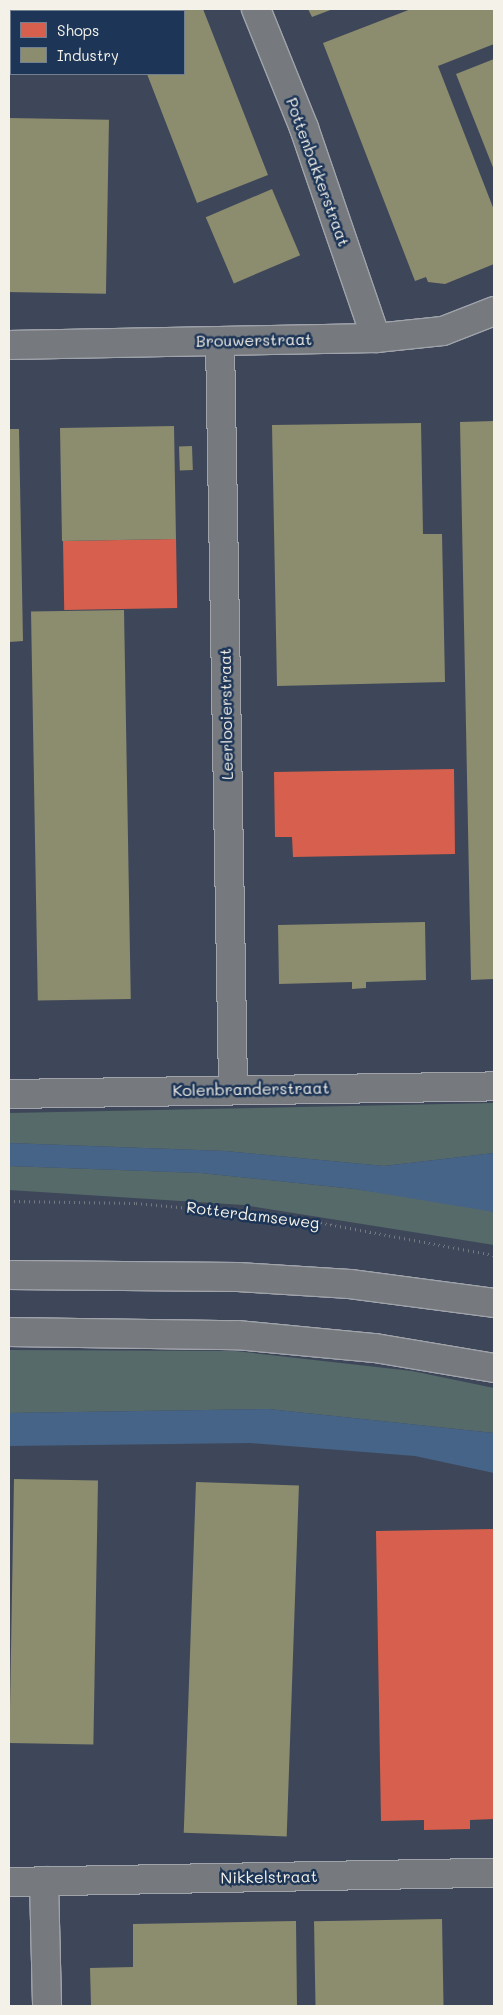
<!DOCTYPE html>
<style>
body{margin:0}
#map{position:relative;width:503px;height:2015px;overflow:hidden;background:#3e4759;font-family:Mali,sans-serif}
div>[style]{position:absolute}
.green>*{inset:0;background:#556a69}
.water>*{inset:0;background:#466488}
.shops>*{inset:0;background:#d6604d;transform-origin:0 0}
.industry>*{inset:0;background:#8c8c6e;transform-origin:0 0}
.path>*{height:3px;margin-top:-1.5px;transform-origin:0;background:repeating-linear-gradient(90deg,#747880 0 1px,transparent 0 5px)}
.roads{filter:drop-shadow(1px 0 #a0a3aa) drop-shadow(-1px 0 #a0a3aa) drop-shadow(0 1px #a0a3aa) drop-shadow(0 -1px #a0a3aa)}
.minor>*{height:28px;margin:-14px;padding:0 14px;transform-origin:14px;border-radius:14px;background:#767a7f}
.secondary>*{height:28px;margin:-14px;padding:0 14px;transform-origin:14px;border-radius:14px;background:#767a7f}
span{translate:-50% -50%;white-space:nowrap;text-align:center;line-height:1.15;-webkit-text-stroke:5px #1d3557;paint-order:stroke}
.street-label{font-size:16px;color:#f4f1e8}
.frame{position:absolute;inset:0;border:10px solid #f4f1e8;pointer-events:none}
.legend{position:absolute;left:10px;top:10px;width:175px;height:65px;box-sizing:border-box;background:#1d3557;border:1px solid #738091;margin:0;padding:6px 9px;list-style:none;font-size:15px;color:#f4f1e8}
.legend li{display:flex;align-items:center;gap:10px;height:25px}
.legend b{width:25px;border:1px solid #738091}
</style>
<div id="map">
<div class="green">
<div style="clip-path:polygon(494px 1103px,494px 1153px,384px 1166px,225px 1151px,9px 1143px,9px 1113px)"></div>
<div style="clip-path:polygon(9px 1166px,201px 1173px,355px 1189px,477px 1207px,494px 1212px,494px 1245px,243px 1205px,9px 1190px)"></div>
<div style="clip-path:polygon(9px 1350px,235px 1351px,412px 1371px,494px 1388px,494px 1433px,268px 1409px,9px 1413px)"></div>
</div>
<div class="water">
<div style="clip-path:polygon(9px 1143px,225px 1151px,384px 1166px,494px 1153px,494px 1212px,355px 1189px,201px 1173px,9px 1166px)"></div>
<div style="clip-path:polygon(268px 1409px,494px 1433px,494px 1473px,415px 1456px,250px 1443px,9px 1446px,9px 1413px)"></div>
</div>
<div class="shops">
<div style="left:176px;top:539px;width:69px;height:113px;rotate:89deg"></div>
<div style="clip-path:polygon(454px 769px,455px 854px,293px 857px,292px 837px,275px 837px,274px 772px)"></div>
<div style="clip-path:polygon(494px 1529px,494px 1819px,470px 1820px,470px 1829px,424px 1830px,424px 1820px,381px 1821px,376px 1531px)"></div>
</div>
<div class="industry">
<div style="clip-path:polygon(153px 9px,203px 9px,268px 175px,197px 203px,147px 74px,184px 74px,184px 11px,146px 11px)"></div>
<div style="clip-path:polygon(308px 9px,333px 9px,312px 17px)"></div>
<div style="clip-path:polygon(411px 9px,494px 9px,494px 44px,438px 66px,494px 210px,494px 264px,445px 284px,428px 282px,426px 277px,415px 281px,323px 43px)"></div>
<div style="clip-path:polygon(494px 59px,494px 170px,456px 74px)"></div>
<div style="left:9px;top:118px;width:100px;height:174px;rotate:1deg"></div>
<div style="left:272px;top:189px;width:72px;height:72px;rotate:67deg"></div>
<div style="clip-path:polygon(494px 421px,494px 979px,471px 980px,460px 422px)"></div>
<div style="clip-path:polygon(421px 423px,423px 534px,442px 534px,445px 682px,277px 686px,272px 425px)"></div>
<div style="left:174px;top:426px;width:113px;height:114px;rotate:89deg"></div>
<div style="clip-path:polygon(9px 429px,19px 429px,23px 641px,9px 642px)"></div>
<div style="left:192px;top:446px;width:24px;height:13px;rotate:88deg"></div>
<div style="left:124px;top:610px;width:389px;height:93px;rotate:89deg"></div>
<div style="clip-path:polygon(425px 922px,426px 980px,366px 982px,366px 988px,352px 989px,352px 982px,279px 984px,278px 925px)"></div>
<div style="left:14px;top:1479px;width:84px;height:264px;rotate:1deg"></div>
<div style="left:196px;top:1482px;width:103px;height:351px;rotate:2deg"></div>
<div style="left:442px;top:1919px;width:87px;height:128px;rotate:89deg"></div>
<div style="clip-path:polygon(296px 1921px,297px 2006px,91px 2006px,90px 1968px,133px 1967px,133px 1924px)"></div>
</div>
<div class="path">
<div style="left:9px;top:1201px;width:127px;rotate:0.9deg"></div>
<div style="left:136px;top:1203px;width:161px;rotate:5.4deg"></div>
<div style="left:296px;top:1218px;width:201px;rotate:10.6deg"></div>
</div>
<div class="roads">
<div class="minor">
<div style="left:256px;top:9px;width:128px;rotate:68deg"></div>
<div style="left:304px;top:128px;width:222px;rotate:71.1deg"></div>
<div style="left:220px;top:341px;width:747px;rotate:89deg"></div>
<div style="left:9px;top:345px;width:367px;rotate:-1.1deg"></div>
<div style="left:376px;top:338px;width:67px;rotate:-6deg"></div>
<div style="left:443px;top:331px;width:55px;rotate:-21.4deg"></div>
<div style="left:9px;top:1094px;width:485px;rotate:-0.9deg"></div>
<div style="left:44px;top:1881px;width:125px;rotate:88.6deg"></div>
<div style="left:9px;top:1882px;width:485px;rotate:-1.1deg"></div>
</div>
<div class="secondary">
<div style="left:9px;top:1275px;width:229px;rotate:0.5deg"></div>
<div style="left:238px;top:1277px;width:112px;rotate:3.6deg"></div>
<div style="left:350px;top:1284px;width:145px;rotate:7.5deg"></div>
<div style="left:9px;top:1332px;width:228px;rotate:0.8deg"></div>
<div style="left:237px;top:1335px;width:139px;rotate:5.4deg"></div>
<div style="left:375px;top:1348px;width:121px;rotate:9.5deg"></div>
</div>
</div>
<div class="street-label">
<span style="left:318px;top:172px;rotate:70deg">Pottenbakkerstraat</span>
<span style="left:254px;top:340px;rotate:-1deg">Brouwerstraat</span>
<span style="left:226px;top:714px;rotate:-91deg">Leerlooierstraat</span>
<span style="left:251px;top:1089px;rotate:-1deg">Kolenbranderstraat</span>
<span style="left:253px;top:1215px;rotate:7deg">Rotterdamseweg</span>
<span style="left:269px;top:1877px;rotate:-1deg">Nikkelstraat</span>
</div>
<div class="frame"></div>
<ul class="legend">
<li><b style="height:14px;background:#d6604d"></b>Shops</li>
<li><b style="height:14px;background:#8c8c6e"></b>Industry</li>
</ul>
</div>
